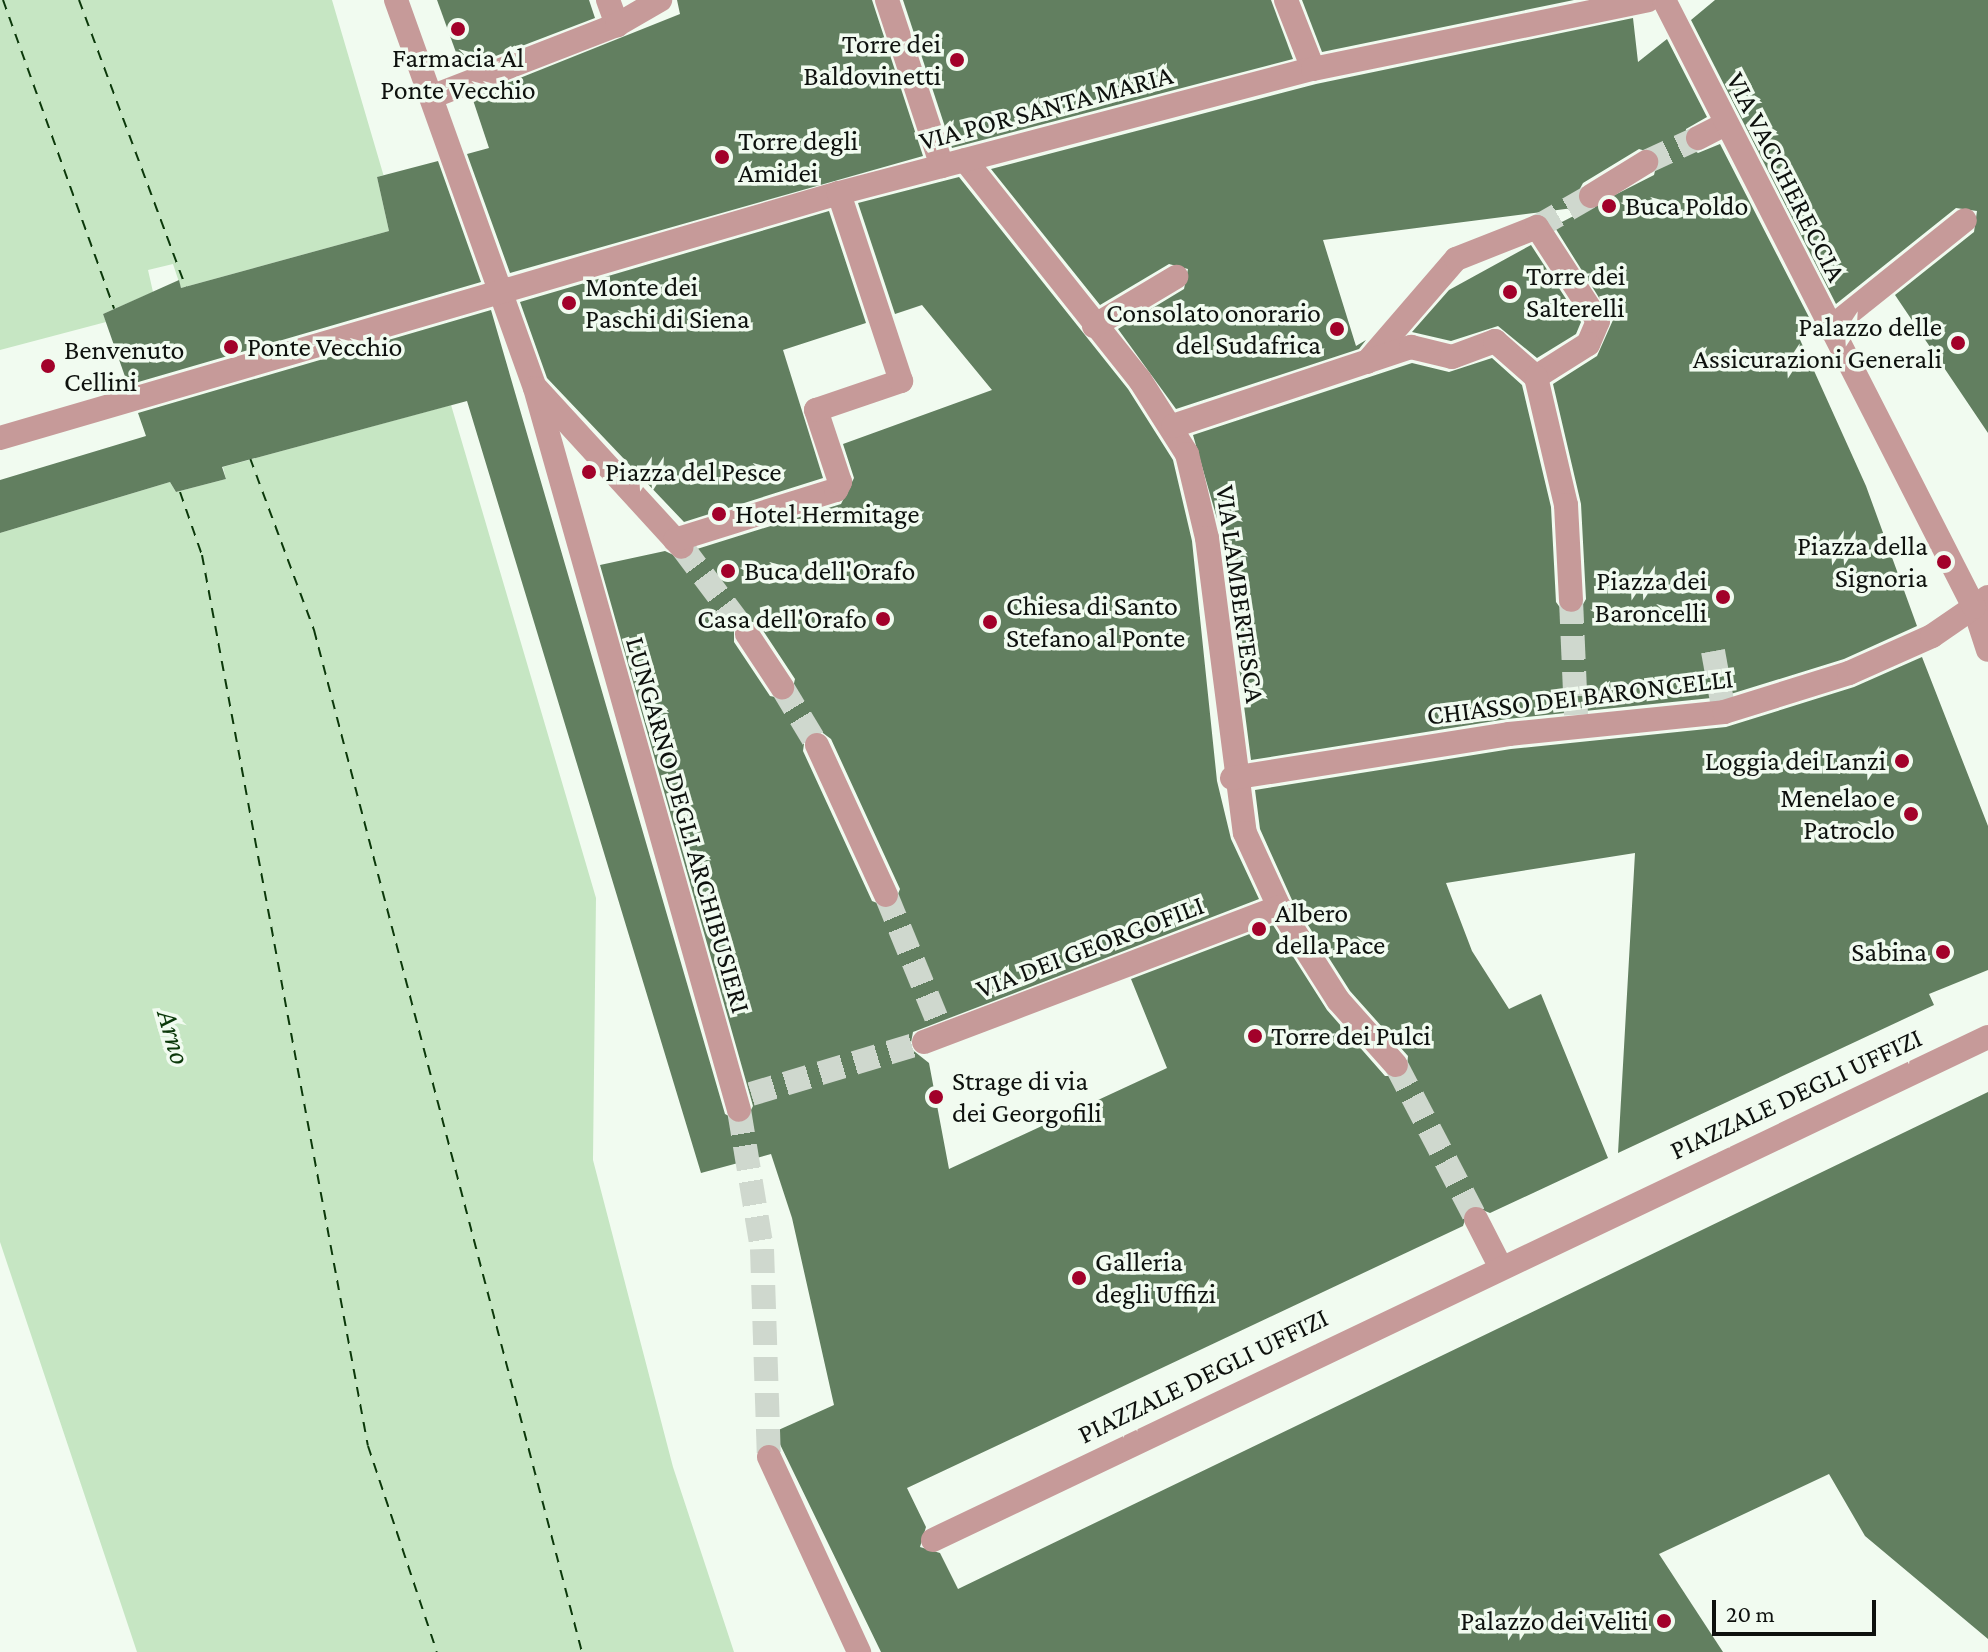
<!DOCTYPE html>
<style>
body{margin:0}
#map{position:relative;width:1988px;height:1652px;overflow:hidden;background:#f1fbf0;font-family:"Crimson Pro",serif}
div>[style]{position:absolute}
.water>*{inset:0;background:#c6e6c3}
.pier>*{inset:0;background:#f1fbf0}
.ferry>*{height:2px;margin-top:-1px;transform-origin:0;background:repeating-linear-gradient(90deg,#0b380a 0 10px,transparent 0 18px)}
.building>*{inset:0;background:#627f60}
.minor-tunnel>*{height:24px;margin-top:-12px;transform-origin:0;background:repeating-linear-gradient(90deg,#cfd8ce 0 24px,transparent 0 36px)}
.minor>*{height:24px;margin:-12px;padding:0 12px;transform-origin:12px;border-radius:12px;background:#c69a99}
.dots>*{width:22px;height:22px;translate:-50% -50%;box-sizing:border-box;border:4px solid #f1fbf0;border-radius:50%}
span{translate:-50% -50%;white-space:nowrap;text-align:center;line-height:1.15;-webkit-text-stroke:7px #f1fbf0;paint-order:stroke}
.poi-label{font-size:28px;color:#0e110e}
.right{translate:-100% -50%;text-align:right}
.left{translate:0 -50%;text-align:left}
.street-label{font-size:28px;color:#0e110e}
.water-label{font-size:30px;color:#0b380a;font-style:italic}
.scale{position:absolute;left:1712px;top:1600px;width:164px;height:36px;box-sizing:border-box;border:4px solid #0e110e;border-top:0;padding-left:10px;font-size:24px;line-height:28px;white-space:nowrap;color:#0e110e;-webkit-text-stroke:6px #f1fbf0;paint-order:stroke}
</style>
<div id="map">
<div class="water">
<div style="clip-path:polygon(0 0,332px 0,596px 898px,593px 1160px,673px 1467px,734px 1652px,137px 1652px,0 1242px)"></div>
</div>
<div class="pier">
<div style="clip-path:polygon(387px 174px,455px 404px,223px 467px,226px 479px,176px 492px,170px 482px,0 533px,0 350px,106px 322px,103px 314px,153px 292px,148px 270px,173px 264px,181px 288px,389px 231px,377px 177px)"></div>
</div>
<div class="ferry">
<div style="left:3px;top:0;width:328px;rotate:70.2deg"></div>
<div style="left:79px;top:0;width:306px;rotate:69.6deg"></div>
<div style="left:250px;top:458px;width:184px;rotate:69.6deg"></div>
<div style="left:314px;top:630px;width:1057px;rotate:75.31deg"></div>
<div style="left:180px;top:492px;width:67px;rotate:70.8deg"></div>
<div style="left:202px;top:555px;width:906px;rotate:79.45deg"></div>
<div style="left:368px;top:1446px;width:217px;rotate:71.5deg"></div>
</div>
<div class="building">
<div style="clip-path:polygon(437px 0,589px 0,595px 18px,462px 69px)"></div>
<div style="clip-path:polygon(677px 0,872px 0,923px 156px,510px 273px,467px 154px,489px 148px,472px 97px,680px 14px)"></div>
<div style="clip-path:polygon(903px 0,1271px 0,1293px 59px,952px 148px)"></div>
<div style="clip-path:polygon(1302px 0,1574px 0,1322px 52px)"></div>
<div style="clip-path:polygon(1715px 0,1988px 0,1988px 433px,1895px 295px,1974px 232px,1977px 211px,1956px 208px,1836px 304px,1691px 20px)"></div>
<div style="clip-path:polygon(1633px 18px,1638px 62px,1667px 39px,1707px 117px,1686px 129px,1685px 145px,1698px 153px,1720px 144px,1814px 327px,1797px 333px,1866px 486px,1917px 626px,1844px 659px,1721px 697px,1507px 719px,1251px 760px,1222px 536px,1193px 435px,1412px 363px,1449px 372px,1492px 358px,1522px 385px,1551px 507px,1556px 602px,1564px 613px,1578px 613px,1586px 599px,1581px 504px,1553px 384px,1597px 356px,1613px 320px,1554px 226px,1654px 175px,1659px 155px,1639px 149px,1583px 183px,1576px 196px,1581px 207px,1323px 240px,1356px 346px,1366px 340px,1359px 349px,1176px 409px,1118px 329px,1184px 289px,1188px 269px,1169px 264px,1100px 305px,991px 169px,1316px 84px)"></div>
<div style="clip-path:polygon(438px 161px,481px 282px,128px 385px,103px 314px,179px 280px,181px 288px,389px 231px,377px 177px)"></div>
<div style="clip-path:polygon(evenodd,959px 177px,1128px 389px,1173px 460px,1192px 541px,1217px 781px,1231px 839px,1259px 899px,913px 1032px,910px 1048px,929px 1063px,949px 1169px,1167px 1068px,1131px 979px,1273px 925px,1327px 1010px,1385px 1076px,1406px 1076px,1408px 1056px,1350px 991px,1292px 900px,1260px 829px,1255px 790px,1511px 749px,1726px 727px,1854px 687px,1922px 657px,1988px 826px,1988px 970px,1929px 994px,1934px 1005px,1618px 1153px,1635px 853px,1446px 883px,1472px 951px,1509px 1009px,1541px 994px,1608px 1158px,1490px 1213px,1470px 1205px,1463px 1226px,907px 1488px,926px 1527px,920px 1547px,940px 1553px,958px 1589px,1988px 1092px,1988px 1639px,1865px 1536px,1829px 1474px,1659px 1554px,1723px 1652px,881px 1652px,774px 1432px,834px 1405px,792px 1218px,771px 1154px,701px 1173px,467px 401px,222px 467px,226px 479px,176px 492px,170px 482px,0 533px,0 480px,146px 436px,138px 413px,491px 310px,725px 1114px,744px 1124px,753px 1106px,600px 565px,665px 551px,686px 561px,697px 549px,841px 504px,854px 478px,843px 444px,992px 390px,922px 305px,895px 314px,858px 203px,959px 177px,747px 619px,760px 626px,795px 679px,790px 700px,770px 696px,734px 642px,734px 627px,747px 619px,959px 177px,819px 730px,831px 739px,900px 889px,892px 909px,872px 901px,803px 751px,805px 736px,819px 730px)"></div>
<div style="clip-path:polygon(829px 211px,866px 323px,783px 350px,823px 478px,684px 522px,547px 378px,520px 302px)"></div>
<div style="clip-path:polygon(1531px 245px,1581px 322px,1576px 334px,1537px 358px,1498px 326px,1451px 341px,1412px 332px,1449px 290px)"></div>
</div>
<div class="minor-tunnel">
<div style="left:1646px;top:162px;width:57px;rotate:-24.8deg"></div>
<div style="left:1537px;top:227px;width:62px;rotate:-29.9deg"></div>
<div style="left:682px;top:547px;width:109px;rotate:53.2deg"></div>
<div style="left:1571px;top:600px;width:115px;rotate:87.5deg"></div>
<div style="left:1713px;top:651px;width:62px;rotate:79.8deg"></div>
<div style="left:782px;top:687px;width:68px;rotate:58.9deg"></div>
<div style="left:886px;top:895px;width:137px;rotate:67.7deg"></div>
<div style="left:1396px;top:1065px;width:174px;rotate:62.5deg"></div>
<div style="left:751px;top:1094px;width:181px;rotate:-16.7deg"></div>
<div style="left:739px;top:1110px;width:141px;rotate:80.6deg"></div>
<div style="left:762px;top:1249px;width:208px;rotate:88.1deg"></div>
</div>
<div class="minor">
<div style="left:396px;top:0;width:412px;rotate:70.3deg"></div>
<div style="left:535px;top:388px;width:750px;rotate:74.22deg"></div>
<div style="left:608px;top:0;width:27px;rotate:70deg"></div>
<div style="left:887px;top:0;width:175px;rotate:71.7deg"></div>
<div style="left:1286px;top:0;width:74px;rotate:68.6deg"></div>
<div style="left:431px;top:97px;width:199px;rotate:-21.2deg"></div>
<div style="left:617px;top:25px;width:50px;rotate:-30.2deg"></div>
<div style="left:1698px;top:138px;width:31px;rotate:-27deg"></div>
<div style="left:965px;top:160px;width:281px;rotate:51.5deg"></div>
<div style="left:1140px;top:380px;width:88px;rotate:57.6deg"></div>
<div style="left:1187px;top:454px;width:86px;rotate:76.6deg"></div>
<div style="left:1207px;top:538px;width:297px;rotate:82.7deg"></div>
<div style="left:1245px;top:833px;width:81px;rotate:65.3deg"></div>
<div style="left:1279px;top:907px;width:110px;rotate:57.6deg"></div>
<div style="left:1338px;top:1000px;width:87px;rotate:48.3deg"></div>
<div style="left:1591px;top:196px;width:65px;rotate:-31.7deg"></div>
<div style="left:1094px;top:326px;width:96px;rotate:-30.9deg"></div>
<div style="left:1829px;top:329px;width:174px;rotate:-38.7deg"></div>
<div style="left:1367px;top:362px;width:136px;rotate:-49.2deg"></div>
<div style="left:1456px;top:259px;width:87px;rotate:-21.6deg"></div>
<div style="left:1537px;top:227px;width:112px;rotate:57deg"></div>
<div style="left:1598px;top:321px;width:25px;rotate:113deg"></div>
<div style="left:1588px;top:344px;width:62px;rotate:147.6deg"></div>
<div style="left:537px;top:389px;width:214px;rotate:47.5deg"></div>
<div style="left:1173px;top:426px;width:251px;rotate:-18.4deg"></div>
<div style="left:1411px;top:347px;width:42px;rotate:13.7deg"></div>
<div style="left:1452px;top:357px;width:46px;rotate:-20.4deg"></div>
<div style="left:1495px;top:341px;width:55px;rotate:41.3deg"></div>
<div style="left:1536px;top:377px;width:131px;rotate:76.8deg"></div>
<div style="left:1566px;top:505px;width:95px;rotate:87deg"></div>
<div style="left:0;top:438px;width:874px;rotate:-16.28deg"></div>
<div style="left:839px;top:193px;width:490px;rotate:-14.7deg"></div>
<div style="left:1313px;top:69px;width:342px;rotate:-11.6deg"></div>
<div style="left:675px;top:540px;width:169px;rotate:-17.3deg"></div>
<div style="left:836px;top:490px;width:9px;rotate:-63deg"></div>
<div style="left:840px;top:482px;width:76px;rotate:-108.4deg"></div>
<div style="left:816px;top:410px;width:90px;rotate:-18.8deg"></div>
<div style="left:901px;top:381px;width:198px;rotate:-108.3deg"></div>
<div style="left:1988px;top:597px;width:17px;rotate:144deg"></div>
<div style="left:1974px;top:607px;width:45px;rotate:72deg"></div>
<div style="left:747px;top:634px;width:64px;rotate:56.6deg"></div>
<div style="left:817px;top:745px;width:165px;rotate:65.3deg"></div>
<div style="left:1232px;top:778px;width:280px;rotate:-9deg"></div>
<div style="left:1509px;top:734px;width:216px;rotate:-5.8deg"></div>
<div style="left:1724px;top:712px;width:131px;rotate:-17.3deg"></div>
<div style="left:1849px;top:673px;width:91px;rotate:-24deg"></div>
<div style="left:1932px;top:636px;width:51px;rotate:-34.6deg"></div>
<div style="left:1974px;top:607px;width:682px;rotate:-117.05deg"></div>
<div style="left:924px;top:1042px;width:380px;rotate:-20.8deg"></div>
<div style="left:1476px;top:1219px;width:53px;rotate:62.9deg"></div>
<div style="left:769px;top:1457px;width:215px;rotate:65.2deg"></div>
<div style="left:933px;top:1540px;width:1169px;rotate:-25.49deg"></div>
</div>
<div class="dots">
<div style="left:458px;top:29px;background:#a2012a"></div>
<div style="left:957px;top:60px;background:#a2012a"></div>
<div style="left:722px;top:157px;background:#a2012a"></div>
<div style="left:1609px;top:206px;background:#a2012a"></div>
<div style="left:1510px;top:292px;background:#a2012a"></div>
<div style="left:569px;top:303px;background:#a2012a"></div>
<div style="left:1337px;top:329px;background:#a2012a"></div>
<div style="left:1958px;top:343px;background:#a2012a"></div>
<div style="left:231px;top:347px;background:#a2012a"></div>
<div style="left:48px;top:366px;background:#a2012a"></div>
<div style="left:589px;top:472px;background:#a2012a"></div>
<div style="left:719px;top:514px;background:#a2012a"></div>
<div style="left:1944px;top:562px;background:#a2012a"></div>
<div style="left:728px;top:571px;background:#a2012a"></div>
<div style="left:1723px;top:597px;background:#a2012a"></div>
<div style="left:883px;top:619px;background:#a2012a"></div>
<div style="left:990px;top:622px;background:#a2012a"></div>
<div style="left:1902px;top:761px;background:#a2012a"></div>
<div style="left:1911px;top:814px;background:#a2012a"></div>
<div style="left:1259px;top:929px;background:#a2012a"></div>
<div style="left:1943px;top:952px;background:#a2012a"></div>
<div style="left:1255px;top:1036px;background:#a2012a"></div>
<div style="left:936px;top:1097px;background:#a2012a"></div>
<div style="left:1079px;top:1278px;background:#a2012a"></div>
<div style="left:1664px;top:1621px;background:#a2012a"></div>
</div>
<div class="poi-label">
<span class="right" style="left:941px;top:60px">Torre dei<br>Baldovinetti</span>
<span style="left:458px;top:74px">Farmacia Al<br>Ponte Vecchio</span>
<span class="left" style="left:738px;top:157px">Torre degli<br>Amidei</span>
<span class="left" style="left:1625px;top:206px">Buca Poldo</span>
<span class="left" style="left:1526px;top:292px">Torre dei<br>Salterelli</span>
<span class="left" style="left:585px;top:303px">Monte dei<br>Paschi di Siena</span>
<span class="right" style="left:1321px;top:329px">Consolato onorario<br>del Sudafrica</span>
<span class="right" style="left:1942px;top:343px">Palazzo delle<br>Assicurazioni Generali</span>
<span class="left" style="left:247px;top:347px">Ponte Vecchio</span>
<span class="left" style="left:64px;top:366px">Benvenuto<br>Cellini</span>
<span class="left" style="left:605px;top:472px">Piazza del Pesce</span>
<span class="left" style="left:735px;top:514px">Hotel Hermitage</span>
<span class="right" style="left:1928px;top:562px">Piazza della<br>Signoria</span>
<span class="left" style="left:744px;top:571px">Buca dell'Orafo</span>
<span class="right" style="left:1707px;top:597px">Piazza dei<br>Baroncelli</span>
<span class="left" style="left:1006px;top:622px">Chiesa di Santo<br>Stefano al Ponte</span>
<span class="right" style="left:867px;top:619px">Casa dell'Orafo</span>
<span class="right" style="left:1886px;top:761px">Loggia dei Lanzi</span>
<span class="right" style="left:1895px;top:814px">Menelao e<br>Patroclo</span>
<span class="left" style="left:1275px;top:929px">Albero<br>della Pace</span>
<span class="right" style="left:1927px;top:952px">Sabina</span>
<span class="left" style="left:1271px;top:1036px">Torre dei Pulci</span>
<span class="left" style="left:952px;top:1097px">Strage di via<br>dei Georgofili</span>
<span class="left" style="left:1095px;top:1278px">Galleria<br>degli Uffizi</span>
<span class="right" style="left:1648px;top:1621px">Palazzo dei Veliti</span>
</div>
<div class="street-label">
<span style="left:1046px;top:108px;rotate:-15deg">VIA POR SANTA MARIA</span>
<span style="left:1786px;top:177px;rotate:63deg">VIA VACCHERECCIA</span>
<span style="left:1240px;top:594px;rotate:82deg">VIA LAMBERTESCA</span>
<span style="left:1580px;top:697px;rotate:-7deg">CHIASSO DEI BARONCELLI</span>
<span style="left:688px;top:825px;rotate:74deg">LUNGARNO DEGLI ARCHIBUSIERI</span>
<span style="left:1090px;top:947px;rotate:-21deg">VIA DEI GEORGOFILI</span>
<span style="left:1796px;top:1094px;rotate:-25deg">PIAZZALE DEGLI UFFIZI</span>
<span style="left:1203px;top:1376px;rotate:-26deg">PIAZZALE DEGLI UFFIZI</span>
</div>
<div class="water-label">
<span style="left:174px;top:1037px;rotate:74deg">Arno</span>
</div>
<div class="scale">20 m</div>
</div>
